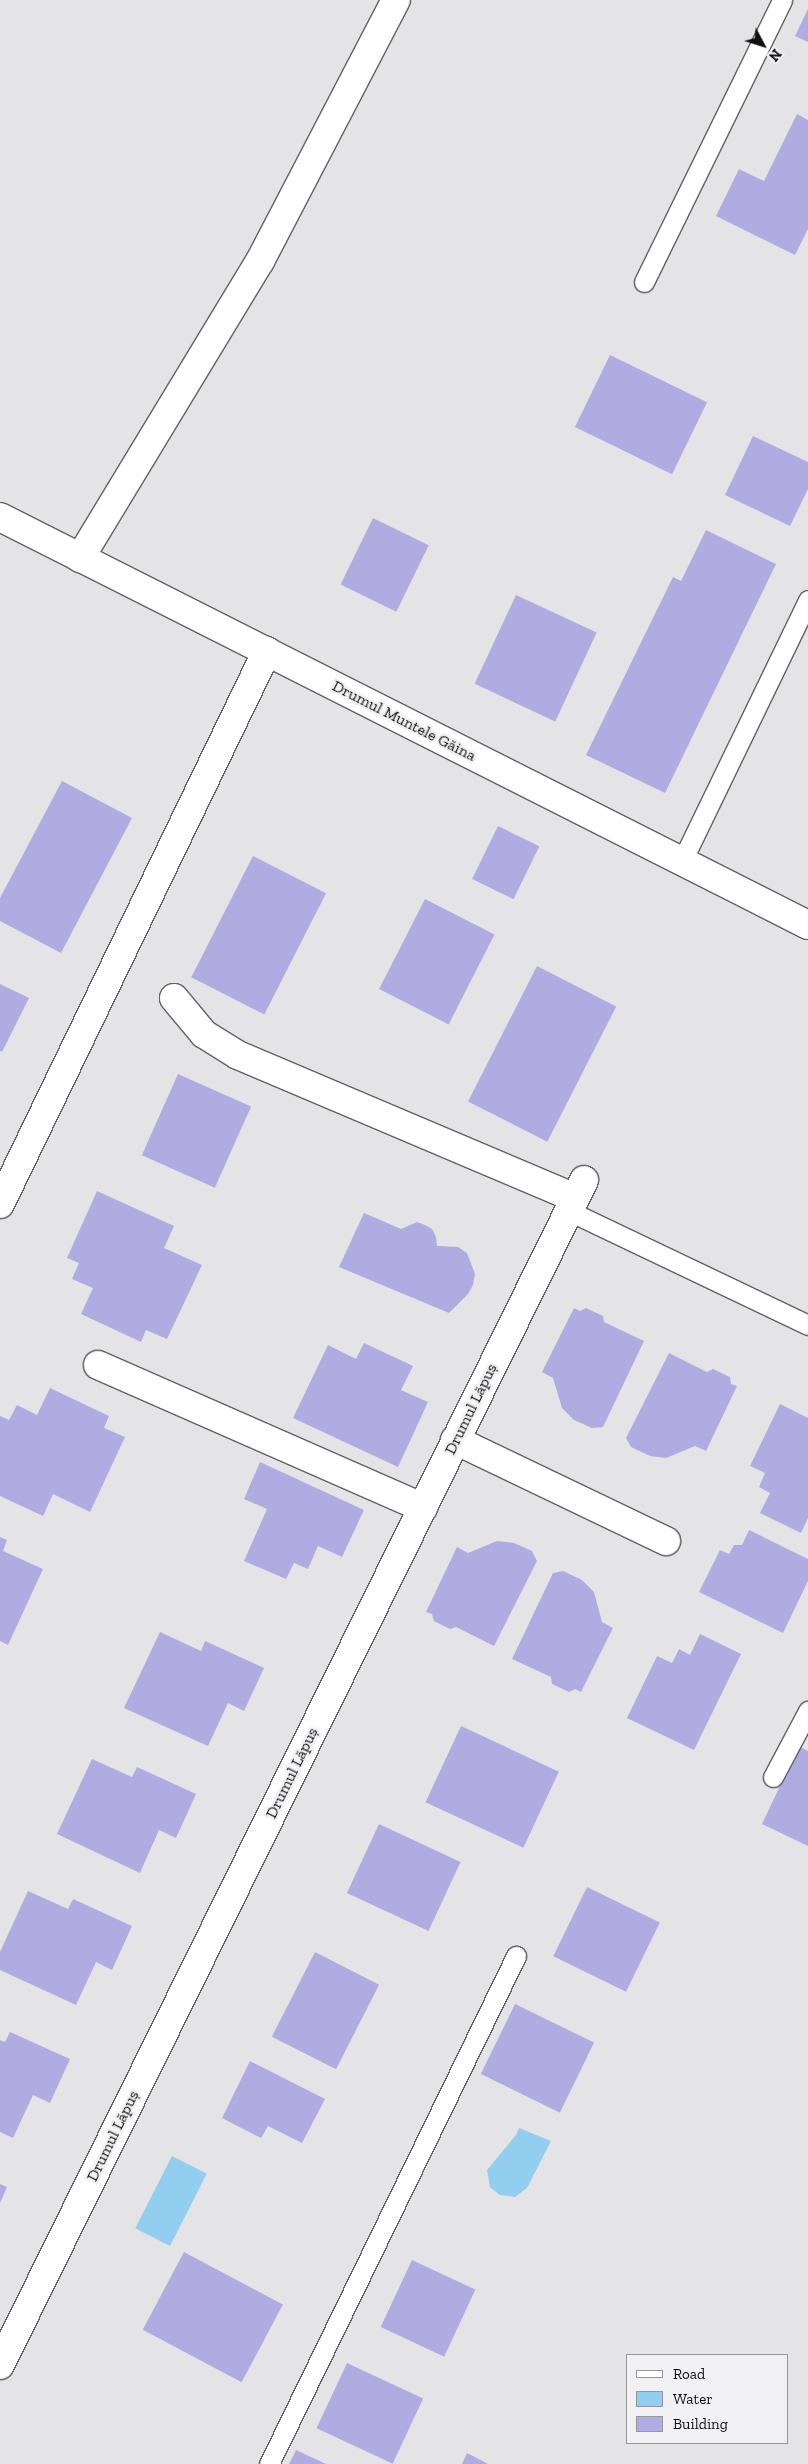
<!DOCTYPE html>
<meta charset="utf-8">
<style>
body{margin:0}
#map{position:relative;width:808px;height:2464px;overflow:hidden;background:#e4e4e6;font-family:"Zilla Slab",serif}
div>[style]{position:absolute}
.water>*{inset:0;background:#92ceef;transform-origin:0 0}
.building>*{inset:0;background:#b0ace2;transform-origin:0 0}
.roads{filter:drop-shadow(1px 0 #626163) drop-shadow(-1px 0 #626163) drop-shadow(0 1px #626163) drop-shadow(0 -1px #626163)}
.lane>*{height:19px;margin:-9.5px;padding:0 9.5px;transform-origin:9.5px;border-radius:9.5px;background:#fff}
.street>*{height:28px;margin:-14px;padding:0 14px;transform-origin:14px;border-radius:14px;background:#fff}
span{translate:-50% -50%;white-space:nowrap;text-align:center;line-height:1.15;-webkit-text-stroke:5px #f1f1f3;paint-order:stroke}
.street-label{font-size:16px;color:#0f0f0f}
.legend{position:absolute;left:626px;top:2354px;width:162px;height:90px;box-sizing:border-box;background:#f1f1f3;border:1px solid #979798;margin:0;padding:6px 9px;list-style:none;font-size:15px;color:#0f0f0f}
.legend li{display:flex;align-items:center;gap:10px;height:25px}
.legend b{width:25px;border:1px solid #979798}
.north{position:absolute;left:738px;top:20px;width:50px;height:50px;-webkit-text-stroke:4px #f1f1f3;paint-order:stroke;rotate:130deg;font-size:14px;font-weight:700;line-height:20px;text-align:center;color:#0f0f0f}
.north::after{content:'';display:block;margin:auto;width:18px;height:22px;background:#0f0f0f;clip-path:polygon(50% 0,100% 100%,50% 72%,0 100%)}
</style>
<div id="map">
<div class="water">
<div style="clip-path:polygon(519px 2128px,551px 2141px,527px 2188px,515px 2197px,500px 2195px,490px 2187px,487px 2170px,516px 2135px)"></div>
<div style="left:172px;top:2156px;width:39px;height:81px;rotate:27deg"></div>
</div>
<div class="building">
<div style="clip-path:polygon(808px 9px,808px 42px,795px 36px)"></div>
<div style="clip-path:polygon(797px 114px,808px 120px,808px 229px,795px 255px,716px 216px,739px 169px,764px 181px)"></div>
<div style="left:610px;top:355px;width:108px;height:80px;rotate:26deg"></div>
<div style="clip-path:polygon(753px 436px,808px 462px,808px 489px,790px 526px,725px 495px)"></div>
<div style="left:373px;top:518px;width:62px;height:74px;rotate:26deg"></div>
<div style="clip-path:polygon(706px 530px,776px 564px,665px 793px,586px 755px,673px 577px,681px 581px)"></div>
<div style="left:516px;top:595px;width:89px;height:98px;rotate:25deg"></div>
<div style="clip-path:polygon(62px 781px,132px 818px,61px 953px,0 921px,0 898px)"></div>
<div style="left:498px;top:826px;width:46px;height:59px;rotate:26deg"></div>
<div style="left:253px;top:856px;width:82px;height:136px;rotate:27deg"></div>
<div style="left:425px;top:899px;width:78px;height:101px;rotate:27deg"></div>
<div style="left:537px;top:966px;width:89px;height:152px;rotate:27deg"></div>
<div style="clip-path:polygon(0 984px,29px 998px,2px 1052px,0 1051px)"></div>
<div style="left:178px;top:1074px;width:80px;height:89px;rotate:24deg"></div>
<div style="clip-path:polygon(97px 1191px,174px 1226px,164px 1248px,202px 1265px,167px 1339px,146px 1330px,141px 1342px,81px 1314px,93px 1288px,72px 1279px,79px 1263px,67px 1258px)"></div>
<div style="clip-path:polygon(364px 1213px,401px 1229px,417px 1222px,425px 1225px,432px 1229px,436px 1237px,437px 1246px,458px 1247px,467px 1253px,475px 1274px,473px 1285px,468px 1294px,449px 1313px,339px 1267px)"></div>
<div style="clip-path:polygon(574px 1308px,580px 1311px,586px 1308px,603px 1316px,604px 1322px,644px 1341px,603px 1427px,592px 1428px,574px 1420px,562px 1408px,553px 1378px,542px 1372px)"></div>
<div style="clip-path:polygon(364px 1343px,413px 1366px,401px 1390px,428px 1402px,398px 1467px,293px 1418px,328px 1345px,356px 1359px)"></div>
<div style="clip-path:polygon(669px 1353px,707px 1372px,713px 1369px,730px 1377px,731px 1384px,737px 1386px,706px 1451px,695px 1446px,666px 1458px,650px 1456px,631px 1447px,626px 1438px)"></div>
<div style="clip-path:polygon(50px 1388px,109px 1416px,104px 1428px,125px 1437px,90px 1512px,53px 1494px,43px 1516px,0 1496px,0 1416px,9px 1420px,17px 1405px,37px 1415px)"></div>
<div style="clip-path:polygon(780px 1404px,808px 1418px,808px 1518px,801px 1533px,760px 1513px,770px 1493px,759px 1487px,765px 1473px,750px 1466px)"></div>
<div style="clip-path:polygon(260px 1462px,364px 1510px,342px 1557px,318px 1546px,308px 1569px,294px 1563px,286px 1579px,244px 1561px,267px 1509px,244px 1499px)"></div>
<div style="clip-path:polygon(749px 1530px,808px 1559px,808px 1581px,783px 1633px,699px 1592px,720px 1550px,729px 1554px,734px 1545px,742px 1545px)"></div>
<div style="clip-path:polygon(0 1537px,7px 1540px,3px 1551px,43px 1569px,8px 1645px,0 1641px)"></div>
<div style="clip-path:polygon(497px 1541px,514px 1543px,532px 1551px,537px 1561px,494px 1646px,456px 1627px,450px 1629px,434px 1621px,432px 1614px,426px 1612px,457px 1547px,468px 1553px)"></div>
<div style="clip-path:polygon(563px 1571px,582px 1580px,594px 1592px,602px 1622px,613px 1628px,581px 1692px,575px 1689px,569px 1692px,552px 1684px,551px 1677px,512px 1659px,553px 1573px)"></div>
<div style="clip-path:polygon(160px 1632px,201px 1651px,205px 1641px,264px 1668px,244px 1711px,228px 1703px,208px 1746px,124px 1708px)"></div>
<div style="clip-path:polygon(700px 1634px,741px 1654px,694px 1750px,627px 1718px,657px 1656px,672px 1663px,679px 1649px,690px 1655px)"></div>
<div style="left:461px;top:1726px;width:108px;height:84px;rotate:25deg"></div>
<div style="clip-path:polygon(799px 1746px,808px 1751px,808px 1846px,762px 1824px)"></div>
<div style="clip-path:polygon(92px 1759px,132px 1777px,137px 1767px,196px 1794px,176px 1838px,159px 1830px,140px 1873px,57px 1834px)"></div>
<div style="left:379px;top:1824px;width:90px;height:76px;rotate:25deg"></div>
<div style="left:587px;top:1887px;width:81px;height:77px;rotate:26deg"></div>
<div style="clip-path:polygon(28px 1891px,68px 1909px,73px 1899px,132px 1926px,112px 1970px,96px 1962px,76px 2005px,0 1970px,0 1952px)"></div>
<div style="left:315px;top:1952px;width:72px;height:95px;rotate:27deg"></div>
<div style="left:515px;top:2004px;width:88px;height:78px;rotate:26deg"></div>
<div style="clip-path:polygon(10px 2032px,70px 2059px,50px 2103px,33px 2095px,13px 2138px,0 2132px,0 2040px,5px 2042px)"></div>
<div style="clip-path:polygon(250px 2061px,325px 2099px,302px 2143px,268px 2126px,261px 2138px,222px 2118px)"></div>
<div style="clip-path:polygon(0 2184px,7px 2187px,0 2203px)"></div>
<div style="left:184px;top:2252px;width:112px;height:88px;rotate:28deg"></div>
<div style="left:412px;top:2260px;width:70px;height:74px;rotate:25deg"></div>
<div style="left:347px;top:2363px;width:84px;height:72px;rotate:25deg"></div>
<div style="clip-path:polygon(296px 2450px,326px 2464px,289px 2464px)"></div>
<div style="clip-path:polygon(467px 2453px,488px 2464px,462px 2464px)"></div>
</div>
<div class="roads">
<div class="lane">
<div style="left:644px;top:282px;width:314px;rotate:-63.9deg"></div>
<div style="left:682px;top:861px;width:290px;rotate:-64.2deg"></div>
<div style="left:569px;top:1211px;width:265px;rotate:25.5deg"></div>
<div style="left:773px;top:1777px;width:75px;rotate:-62.1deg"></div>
<div style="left:269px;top:2464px;width:565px;rotate:-64.07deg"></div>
</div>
<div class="street">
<div style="left:0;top:517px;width:905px;rotate:26.79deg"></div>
<div style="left:80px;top:558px;width:347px;rotate:-58.8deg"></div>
<div style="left:260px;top:261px;width:294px;rotate:-62.5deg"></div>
<div style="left:174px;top:998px;width:47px;rotate:50.2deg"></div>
<div style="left:204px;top:1034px;width:40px;rotate:32deg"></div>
<div style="left:238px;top:1055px;width:366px;rotate:23deg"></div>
<div style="left:0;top:1204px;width:614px;rotate:-64.23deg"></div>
<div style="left:98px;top:1365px;width:355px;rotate:23.7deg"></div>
<div style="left:455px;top:1440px;width:234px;rotate:25.6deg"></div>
<div style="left:0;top:2365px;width:1321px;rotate:-63.76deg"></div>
</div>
</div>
<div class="street-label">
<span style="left:404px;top:721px;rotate:27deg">Drumul Muntele Găina</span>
<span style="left:471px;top:1409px;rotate:-64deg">Drumul Lăpuș</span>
<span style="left:292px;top:1773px;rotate:-64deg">Drumul Lăpuș</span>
<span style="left:113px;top:2136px;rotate:-64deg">Drumul Lăpuș</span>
</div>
<ul class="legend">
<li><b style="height:6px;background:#fff"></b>Road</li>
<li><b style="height:14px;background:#92ceef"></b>Water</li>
<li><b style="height:14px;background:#b0ace2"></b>Building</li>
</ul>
<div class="north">N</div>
</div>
